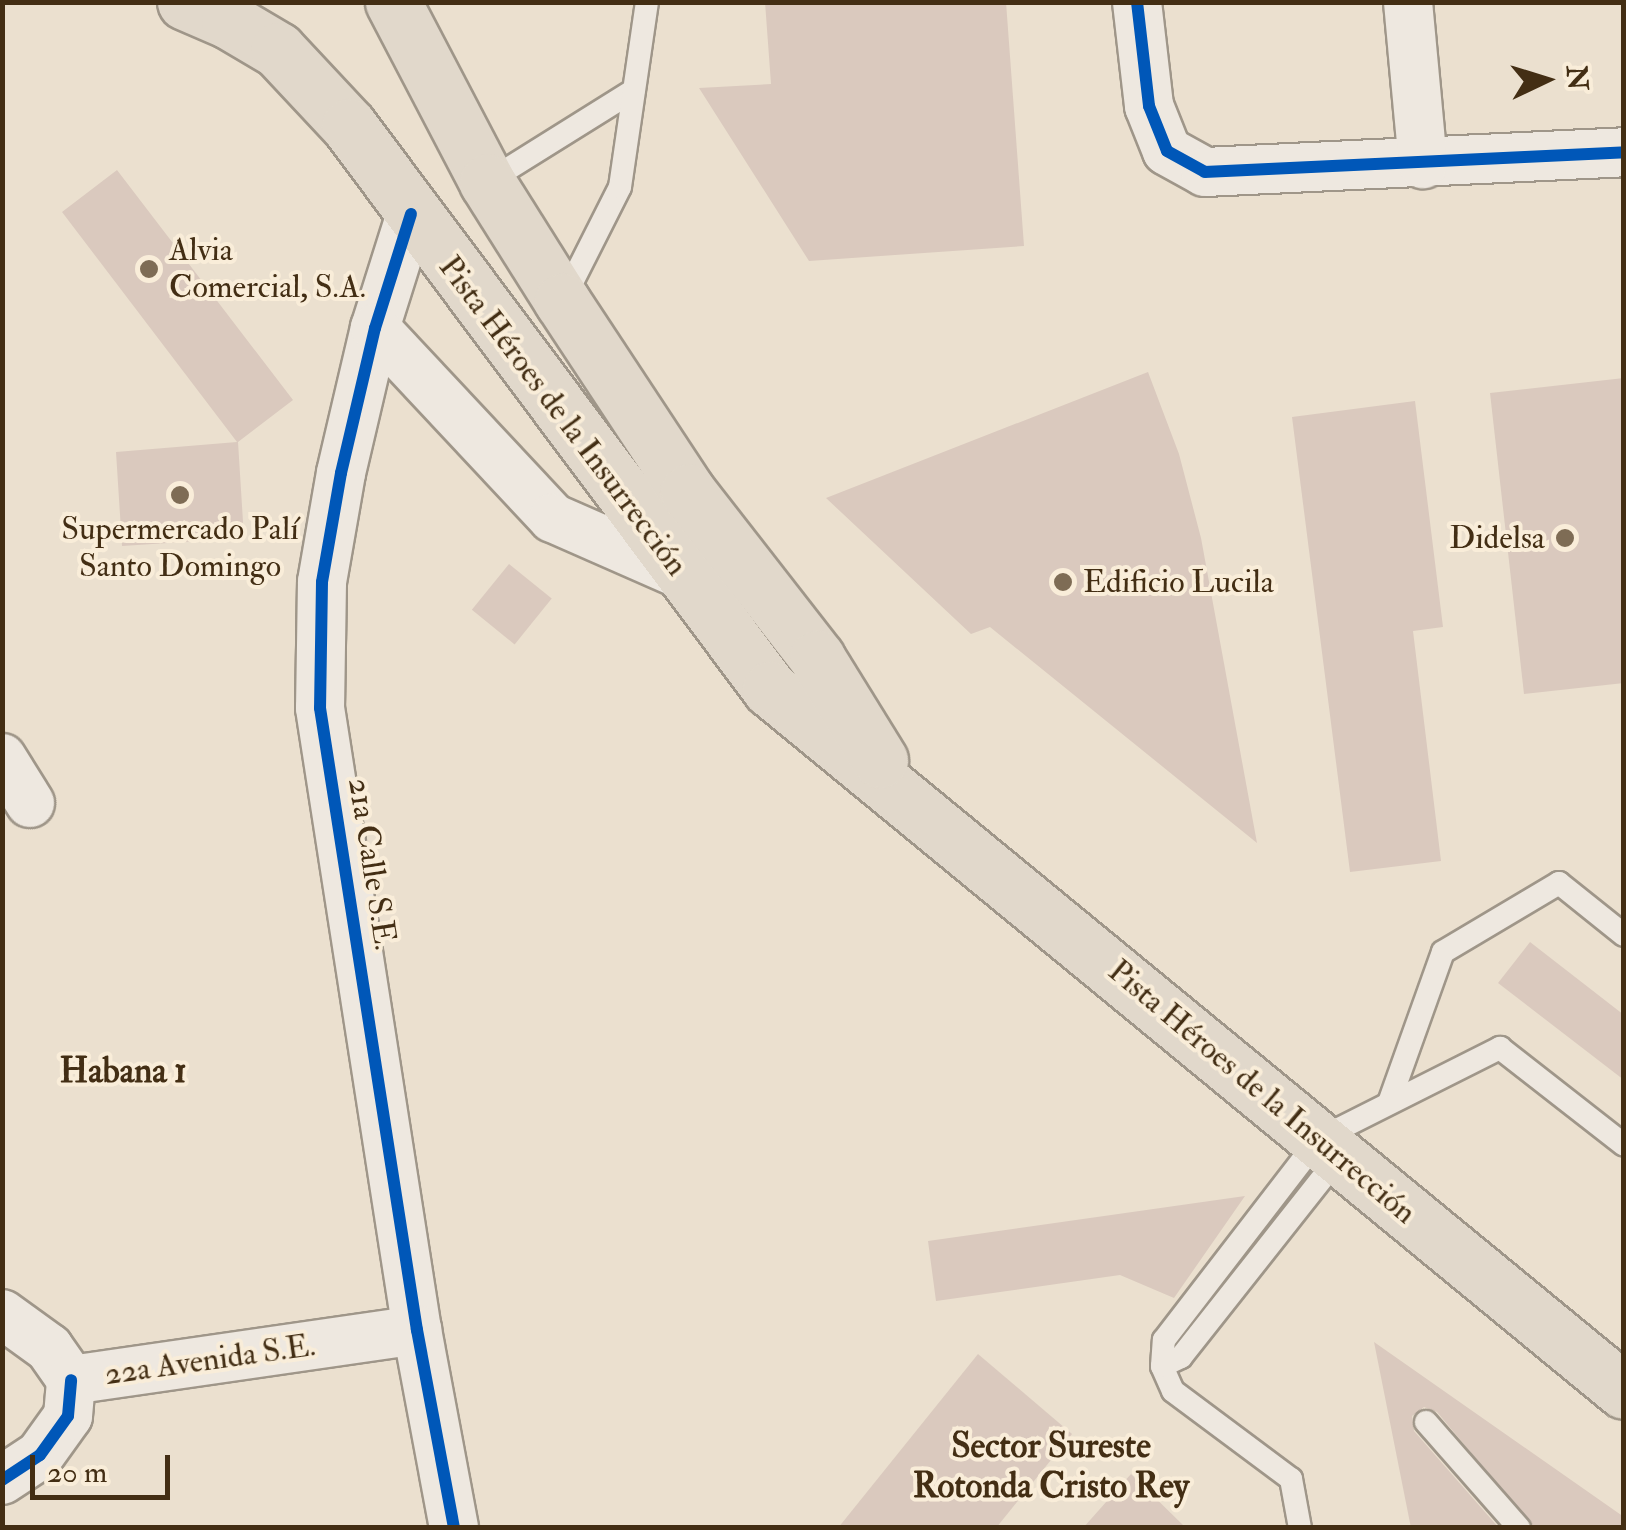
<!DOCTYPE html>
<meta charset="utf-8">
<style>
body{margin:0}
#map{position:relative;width:1626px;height:1530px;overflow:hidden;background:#ebe0cf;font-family:"IM FELL Double Pica",serif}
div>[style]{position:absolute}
.building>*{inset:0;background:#dac9be;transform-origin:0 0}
.roads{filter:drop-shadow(2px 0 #9f9689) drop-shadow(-2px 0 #9f9689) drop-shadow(0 2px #9f9689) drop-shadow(0 -2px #9f9689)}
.lane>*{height:22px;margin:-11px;padding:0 11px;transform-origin:11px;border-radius:11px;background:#eee8e0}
.street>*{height:48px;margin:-24px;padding:0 24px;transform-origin:24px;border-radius:24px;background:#eee8e0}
.primary>*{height:55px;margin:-27.5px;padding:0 27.5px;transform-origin:27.5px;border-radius:27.5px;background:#e1d8cb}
.cycleway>*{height:12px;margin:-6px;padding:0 6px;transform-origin:6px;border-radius:6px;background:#0057b8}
.dots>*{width:28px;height:28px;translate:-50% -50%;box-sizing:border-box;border:5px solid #f9edd9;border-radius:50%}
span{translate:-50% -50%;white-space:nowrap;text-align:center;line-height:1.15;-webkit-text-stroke:8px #f9edd9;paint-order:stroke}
.poi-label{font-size:32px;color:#432e14}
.left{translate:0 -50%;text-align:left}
.right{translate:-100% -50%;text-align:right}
.street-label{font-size:32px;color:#432e14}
.neighbourhood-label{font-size:35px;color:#432e14;font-weight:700}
.frame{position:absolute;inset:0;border:5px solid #432e14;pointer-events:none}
.north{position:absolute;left:1496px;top:30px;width:100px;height:100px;-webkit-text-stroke:8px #f9edd9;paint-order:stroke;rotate:86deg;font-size:28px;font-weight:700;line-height:40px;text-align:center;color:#432e14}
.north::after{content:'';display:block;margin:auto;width:35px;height:45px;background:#432e14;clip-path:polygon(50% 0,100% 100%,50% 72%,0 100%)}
.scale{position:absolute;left:30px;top:1455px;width:140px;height:45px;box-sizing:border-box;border:5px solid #432e14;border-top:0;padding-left:12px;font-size:30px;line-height:35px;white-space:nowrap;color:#432e14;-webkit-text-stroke:8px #f9edd9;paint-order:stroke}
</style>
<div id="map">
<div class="building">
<div style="clip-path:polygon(765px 2px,1006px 2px,1024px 246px,809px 261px,699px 88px,771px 84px)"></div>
<div style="clip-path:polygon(117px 170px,293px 400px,238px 442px,244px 538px,122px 546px,116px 452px,237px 442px,62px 212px)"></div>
<div style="clip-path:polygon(1148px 372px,1179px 454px,1201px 538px,1257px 843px,990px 627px,971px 634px,826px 498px)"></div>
<div style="clip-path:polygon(1624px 378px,1624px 683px,1524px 694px,1490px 393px)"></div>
<div style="clip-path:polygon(1415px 401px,1443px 627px,1413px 631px,1441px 861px,1350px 872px,1292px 417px)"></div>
<div style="left:509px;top:564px;width:55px;height:59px;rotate:39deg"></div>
<div style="clip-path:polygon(1530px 942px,1624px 1015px,1624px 1080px,1498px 983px)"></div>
<div style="clip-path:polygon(1245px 1196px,1174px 1298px,1120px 1275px,936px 1301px,928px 1241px)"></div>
<div style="clip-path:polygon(1374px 1342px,1624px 1517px,1624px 1528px,1534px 1528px,1437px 1412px,1424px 1407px,1412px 1416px,1414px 1431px,1499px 1528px,1411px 1528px)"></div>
<div style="clip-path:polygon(978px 1354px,1072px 1434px,996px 1528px,838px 1528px)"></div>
<div style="clip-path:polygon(1131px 1474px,1186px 1528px,1083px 1528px)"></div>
</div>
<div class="roads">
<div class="lane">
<div style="left:487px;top:182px;width:173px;rotate:-32deg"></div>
<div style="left:564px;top:298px;width:124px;rotate:-63.2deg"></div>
<div style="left:620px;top:187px;width:187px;rotate:-81.7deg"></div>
<div style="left:1390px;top:1100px;width:157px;rotate:-70.3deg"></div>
<div style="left:1443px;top:952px;width:135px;rotate:-30.7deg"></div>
<div style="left:1559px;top:883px;width:83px;rotate:38.7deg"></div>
<div style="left:1162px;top:1366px;width:21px;rotate:-25deg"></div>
<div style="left:1181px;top:1357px;width:255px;rotate:-51.7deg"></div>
<div style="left:1426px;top:1422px;width:141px;rotate:48.7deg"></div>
<div style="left:1300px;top:1528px;width:50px;rotate:-100.4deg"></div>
<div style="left:1291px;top:1479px;width:147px;rotate:-143.3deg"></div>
<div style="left:1173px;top:1391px;width:27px;rotate:-114deg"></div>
<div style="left:1162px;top:1366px;width:26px;rotate:-86deg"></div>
<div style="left:1164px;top:1340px;width:254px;rotate:-52.4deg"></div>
<div style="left:1319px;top:1139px;width:203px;rotate:-26.7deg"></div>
<div style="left:1500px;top:1048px;width:157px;rotate:38deg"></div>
</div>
<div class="street">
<div style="left:1137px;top:2px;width:105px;rotate:83.4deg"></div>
<div style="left:1149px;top:106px;width:48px;rotate:68.2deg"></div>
<div style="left:1167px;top:151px;width:43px;rotate:28.9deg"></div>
<div style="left:1205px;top:172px;width:419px;rotate:-2.7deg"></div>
<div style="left:1408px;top:2px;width:163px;rotate:84.7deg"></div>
<div style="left:411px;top:214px;width:120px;rotate:107.5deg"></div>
<div style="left:375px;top:328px;width:149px;rotate:103.2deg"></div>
<div style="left:341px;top:473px;width:111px;rotate:99.9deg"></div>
<div style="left:322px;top:582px;width:126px;rotate:90.9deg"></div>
<div style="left:320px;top:708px;width:630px;rotate:81.14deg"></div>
<div style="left:417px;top:1330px;width:201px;rotate:79.4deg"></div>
<div style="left:375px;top:328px;width:260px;rotate:46.9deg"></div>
<div style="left:553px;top:518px;width:142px;rotate:23.7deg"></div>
<div style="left:2px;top:758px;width:53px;rotate:58.1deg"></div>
<div style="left:2px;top:1314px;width:58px;rotate:35.9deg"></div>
<div style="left:49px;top:1348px;width:39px;rotate:55deg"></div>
<div style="left:71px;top:1380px;width:350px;rotate:-8.2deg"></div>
<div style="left:2px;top:1480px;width:45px;rotate:-33.3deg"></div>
<div style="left:40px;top:1455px;width:48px;rotate:-54.3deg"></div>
<div style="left:68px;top:1416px;width:36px;rotate:-85deg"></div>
</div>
<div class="primary">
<div style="left:185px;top:2px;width:48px;rotate:23.4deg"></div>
<div style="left:229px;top:21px;width:57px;rotate:30.6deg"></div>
<div style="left:278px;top:50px;width:104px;rotate:46.9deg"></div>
<div style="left:349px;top:126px;width:703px;rotate:53.21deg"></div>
<div style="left:770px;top:689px;width:1105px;rotate:39.42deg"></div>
<div style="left:393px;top:2px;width:203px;rotate:62.4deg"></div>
<div style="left:487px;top:182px;width:141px;rotate:57.8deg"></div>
<div style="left:562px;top:301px;width:229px;rotate:56.6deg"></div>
<div style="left:688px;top:492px;width:210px;rotate:52.1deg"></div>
<div style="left:817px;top:658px;width:120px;rotate:58.3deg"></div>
</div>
</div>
<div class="cycleway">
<div style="left:1137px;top:2px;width:105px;rotate:83.4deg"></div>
<div style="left:1149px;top:106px;width:48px;rotate:68.2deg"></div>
<div style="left:1167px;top:151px;width:43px;rotate:28.9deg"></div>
<div style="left:1205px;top:172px;width:419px;rotate:-2.7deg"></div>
<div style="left:411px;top:214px;width:120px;rotate:107.5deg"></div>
<div style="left:375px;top:328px;width:149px;rotate:103.2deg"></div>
<div style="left:341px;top:473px;width:111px;rotate:99.9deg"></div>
<div style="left:322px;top:582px;width:126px;rotate:90.9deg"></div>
<div style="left:320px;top:708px;width:630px;rotate:81.14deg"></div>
<div style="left:417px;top:1330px;width:201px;rotate:79.4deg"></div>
<div style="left:2px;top:1480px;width:45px;rotate:-33.3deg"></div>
<div style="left:40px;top:1455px;width:48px;rotate:-54.3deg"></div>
<div style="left:68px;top:1416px;width:36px;rotate:-85deg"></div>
</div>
<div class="dots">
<div style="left:149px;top:269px;background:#7e6c55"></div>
<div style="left:180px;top:495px;background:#7e6c55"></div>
<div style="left:1565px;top:538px;background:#7e6c55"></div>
<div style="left:1063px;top:582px;background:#7e6c55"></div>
</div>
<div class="poi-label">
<span class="left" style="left:169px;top:269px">Alvia<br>Comercial, S.A.</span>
<span style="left:180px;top:548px">Supermercado Palí<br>Santo Domingo</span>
<span class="right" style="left:1545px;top:538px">Didelsa</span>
<span class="left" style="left:1083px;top:582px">Edificio Lucila</span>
</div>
<div class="street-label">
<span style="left:563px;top:416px;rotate:53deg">Pista Héroes de la Insurrección</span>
<span style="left:372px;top:864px;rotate:81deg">21a Calle S.E.</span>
<span style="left:1262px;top:1092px;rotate:40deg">Pista Héroes de la Insurrección</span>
<span style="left:210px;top:1360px;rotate:-8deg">22a Avenida S.E.</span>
</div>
<div class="neighbourhood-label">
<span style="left:123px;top:1071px">Habana 1</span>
<span style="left:1051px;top:1466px">Sector Sureste<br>Rotonda Cristo Rey</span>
</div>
<div class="frame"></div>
<div class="north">N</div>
<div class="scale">20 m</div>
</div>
